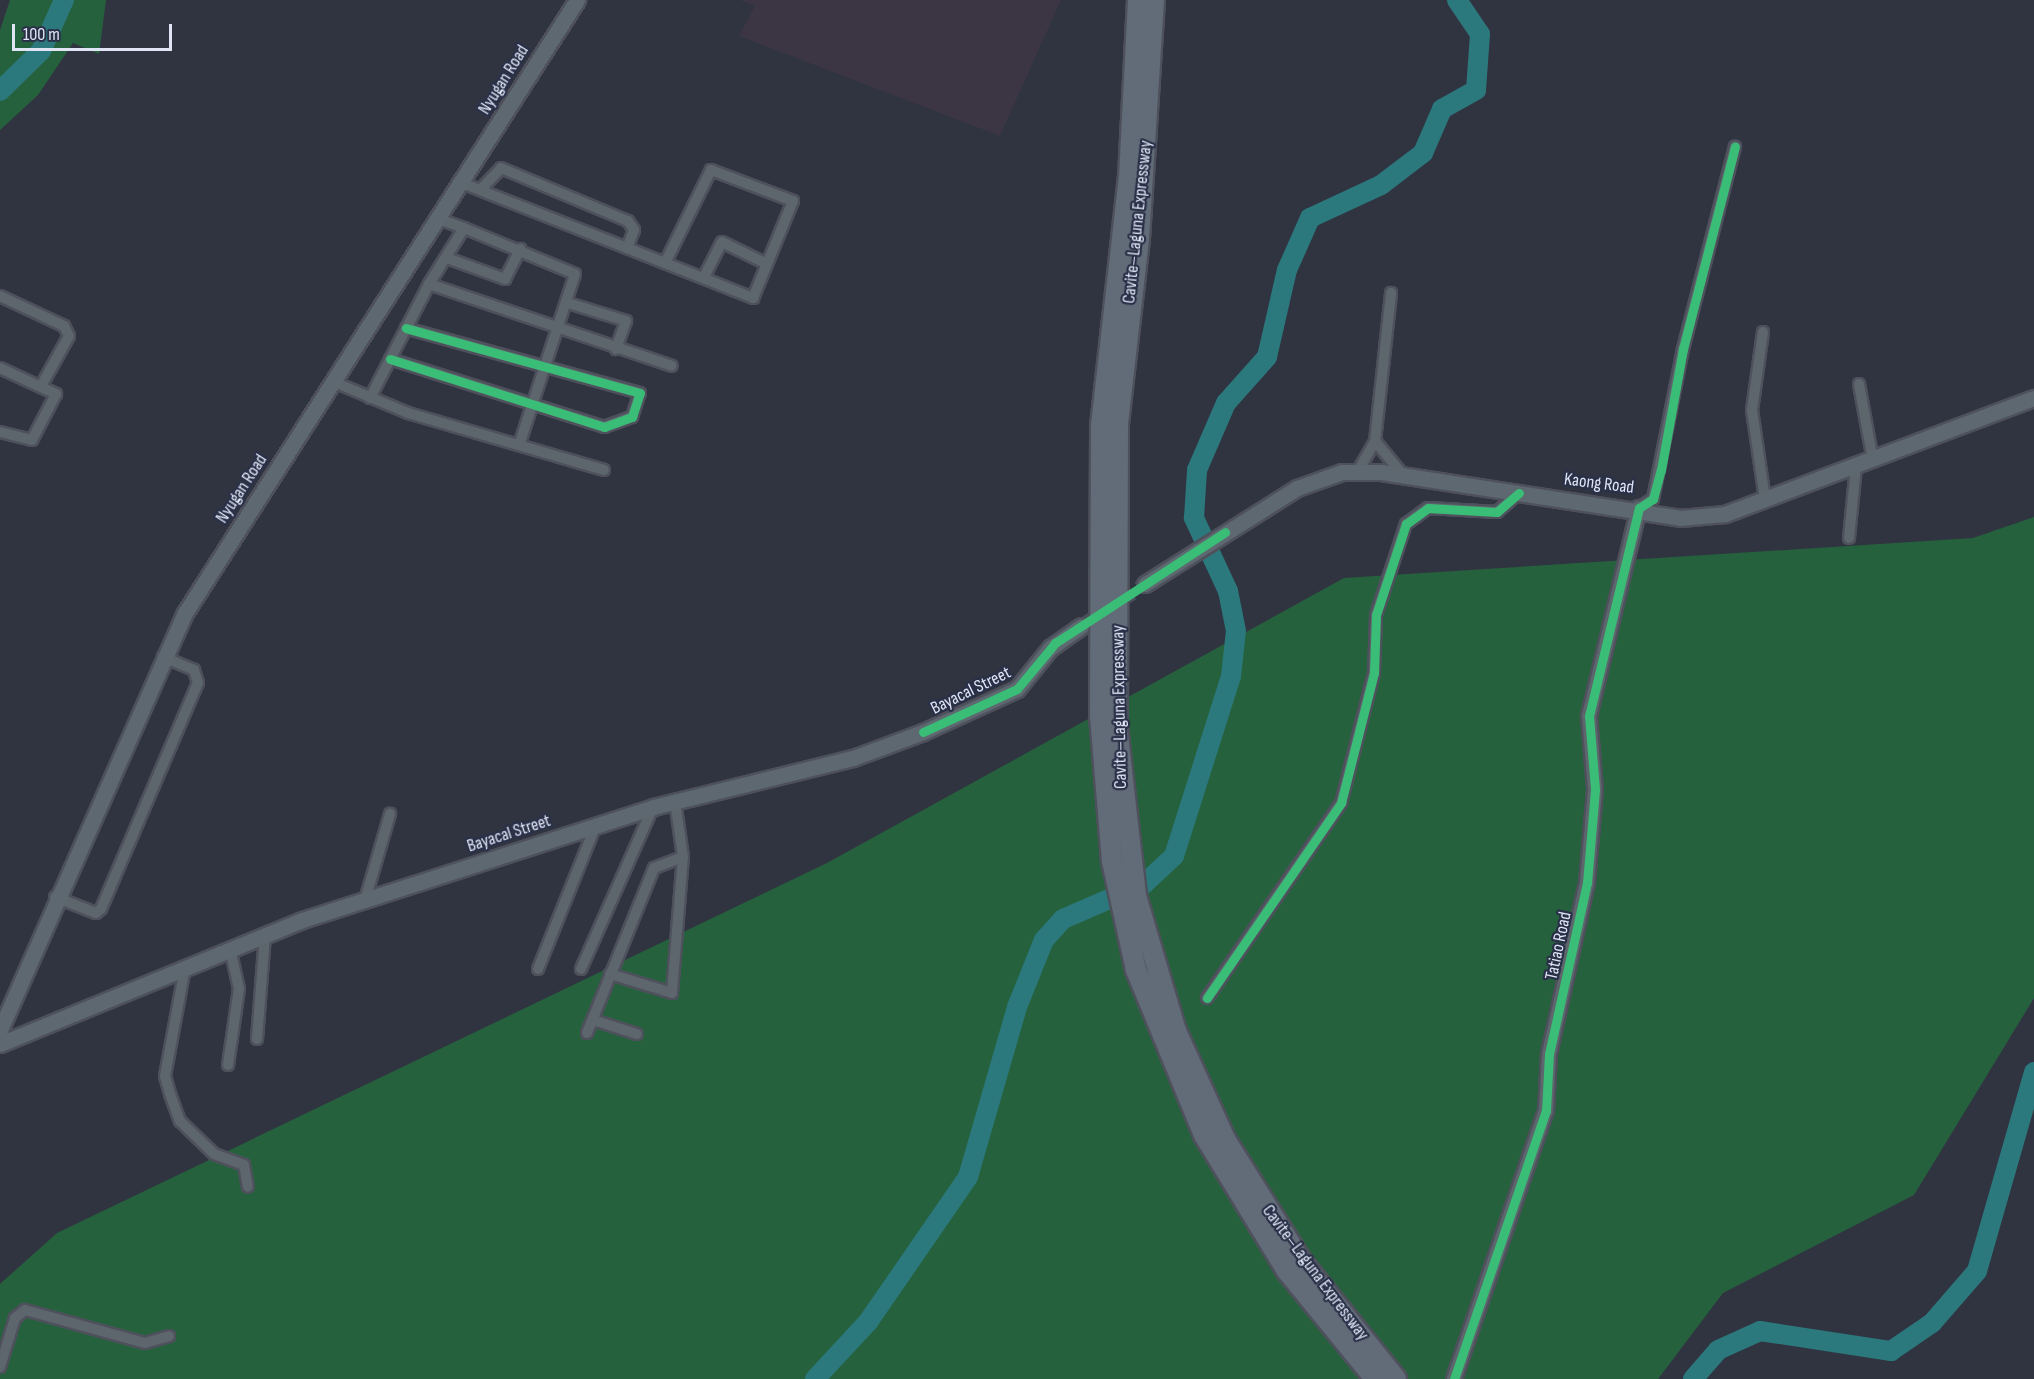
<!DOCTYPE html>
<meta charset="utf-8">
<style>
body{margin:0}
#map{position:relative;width:2034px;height:1379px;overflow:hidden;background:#303441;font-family:"Sofia Sans Condensed",sans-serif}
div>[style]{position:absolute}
.industrial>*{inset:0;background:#3c3544}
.forest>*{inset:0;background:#26613d}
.river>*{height:20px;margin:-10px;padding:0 10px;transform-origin:10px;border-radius:10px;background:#2b787d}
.secondary-tunnel>*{height:15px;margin-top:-7.5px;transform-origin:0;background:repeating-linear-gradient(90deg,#4a4f5c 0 15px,transparent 0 23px)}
.roads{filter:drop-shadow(2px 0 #4e515c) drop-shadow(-2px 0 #4e515c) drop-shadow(0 2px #4e515c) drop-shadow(0 -2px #4e515c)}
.minor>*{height:10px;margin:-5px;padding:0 5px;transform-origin:5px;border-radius:5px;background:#5d656d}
.tertiary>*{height:14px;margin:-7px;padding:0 7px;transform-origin:7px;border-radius:7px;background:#5d656d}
.secondary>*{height:15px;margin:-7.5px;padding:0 7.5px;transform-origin:7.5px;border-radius:7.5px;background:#5e6871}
.motorway>*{height:20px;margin:-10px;padding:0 10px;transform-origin:10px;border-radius:10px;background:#616c78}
.cycleway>*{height:9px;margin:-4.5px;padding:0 4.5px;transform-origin:4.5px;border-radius:4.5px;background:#3abd76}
span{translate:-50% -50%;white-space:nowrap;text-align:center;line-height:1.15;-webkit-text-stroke:4.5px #293048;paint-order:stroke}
.street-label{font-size:18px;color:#dfe5f5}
.scale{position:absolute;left:12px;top:24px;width:160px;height:27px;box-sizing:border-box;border:3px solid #dfe5f5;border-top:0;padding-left:8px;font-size:18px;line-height:21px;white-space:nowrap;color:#dfe5f5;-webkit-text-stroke:4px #293048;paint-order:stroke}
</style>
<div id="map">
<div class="industrial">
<div style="clip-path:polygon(740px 0,1061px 0,1000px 136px,739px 36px,755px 6px)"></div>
</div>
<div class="forest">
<div style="clip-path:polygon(10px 0,106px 0,99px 54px,73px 43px,38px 95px,0 130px,0 30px)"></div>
<div style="clip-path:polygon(2034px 517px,2034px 998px,1914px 1195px,1723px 1293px,1658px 1379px,0 1379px,0 1284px,57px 1233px,827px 863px,1344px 578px,1973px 538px)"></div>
</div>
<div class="river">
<div style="left:0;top:91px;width:57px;rotate:-44.3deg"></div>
<div style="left:41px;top:51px;width:56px;rotate:-65.7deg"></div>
<div style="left:815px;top:1379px;width:78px;rotate:-47.1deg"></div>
<div style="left:868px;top:1322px;width:176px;rotate:-55.4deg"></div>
<div style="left:968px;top:1177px;width:177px;rotate:-73.9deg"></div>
<div style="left:1017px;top:1007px;width:72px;rotate:-68.1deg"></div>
<div style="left:1044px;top:940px;width:28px;rotate:-48deg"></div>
<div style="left:1063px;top:919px;width:88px;rotate:-23.4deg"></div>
<div style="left:1144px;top:884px;width:41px;rotate:-43deg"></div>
<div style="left:1174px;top:856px;width:189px;rotate:-72.4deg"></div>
<div style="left:1231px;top:676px;width:45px;rotate:-83.7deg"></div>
<div style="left:1236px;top:631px;width:41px;rotate:-101.3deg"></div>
<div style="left:1228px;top:591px;width:81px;rotate:-115deg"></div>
<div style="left:1194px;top:518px;width:48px;rotate:-86.4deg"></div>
<div style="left:1197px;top:470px;width:73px;rotate:-66.6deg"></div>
<div style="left:1226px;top:403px;width:62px;rotate:-48.3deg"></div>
<div style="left:1267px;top:357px;width:89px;rotate:-77.1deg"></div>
<div style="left:1287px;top:270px;width:57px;rotate:-66.1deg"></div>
<div style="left:1310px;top:218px;width:78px;rotate:-24.9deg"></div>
<div style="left:1381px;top:185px;width:53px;rotate:-37.3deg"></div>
<div style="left:1423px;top:153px;width:48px;rotate:-66.6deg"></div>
<div style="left:1442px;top:109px;width:39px;rotate:-29deg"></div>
<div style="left:1476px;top:90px;width:56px;rotate:-85.9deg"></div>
<div style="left:1480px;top:34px;width:41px;rotate:-124.1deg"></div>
<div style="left:1693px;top:1379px;width:38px;rotate:-49deg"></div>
<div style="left:1718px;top:1350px;width:46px;rotate:-24.3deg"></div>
<div style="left:1760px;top:1331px;width:133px;rotate:8.7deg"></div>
<div style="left:1891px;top:1351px;width:50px;rotate:-34.3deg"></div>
<div style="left:1932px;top:1323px;width:69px;rotate:-49.1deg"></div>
<div style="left:1977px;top:1271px;width:207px;rotate:-74deg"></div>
</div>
<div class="secondary-tunnel">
<div style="left:1081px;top:626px;width:77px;rotate:-33.3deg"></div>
</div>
<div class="roads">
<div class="minor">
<div style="left:501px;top:168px;width:138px;rotate:22.7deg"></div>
<div style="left:628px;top:221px;width:11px;rotate:56deg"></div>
<div style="left:634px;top:230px;width:19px;rotate:111deg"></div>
<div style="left:627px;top:248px;width:158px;rotate:-158.5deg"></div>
<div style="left:480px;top:190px;width:30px;rotate:-46deg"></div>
<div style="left:462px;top:183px;width:19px;rotate:21deg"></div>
<div style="left:439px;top:219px;width:27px;rotate:20deg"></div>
<div style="left:627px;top:248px;width:136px;rotate:21.6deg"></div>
<div style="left:753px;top:298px;width:105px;rotate:-67.6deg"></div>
<div style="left:793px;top:201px;width:88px;rotate:-159.3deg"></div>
<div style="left:711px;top:170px;width:104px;rotate:116.3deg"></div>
<div style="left:447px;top:258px;width:62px;rotate:19.9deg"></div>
<div style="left:505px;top:279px;width:34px;rotate:-63deg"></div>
<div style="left:704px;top:277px;width:39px;rotate:-63deg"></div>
<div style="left:722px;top:242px;width:50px;rotate:26.1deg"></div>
<div style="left:429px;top:284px;width:66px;rotate:-58deg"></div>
<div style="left:464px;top:228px;width:120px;rotate:22.5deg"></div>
<div style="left:575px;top:274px;width:180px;rotate:108.1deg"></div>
<div style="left:0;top:296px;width:71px;rotate:25.1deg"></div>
<div style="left:64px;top:326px;width:11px;rotate:63deg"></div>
<div style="left:69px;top:336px;width:57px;rotate:119.2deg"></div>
<div style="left:568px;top:303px;width:61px;rotate:17.2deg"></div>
<div style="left:626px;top:321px;width:30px;rotate:110deg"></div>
<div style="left:1763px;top:332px;width:79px;rotate:98deg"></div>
<div style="left:1752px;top:410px;width:90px;rotate:81.7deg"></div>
<div style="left:390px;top:359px;width:225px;rotate:17.6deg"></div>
<div style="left:604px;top:427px;width:30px;rotate:-20deg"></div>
<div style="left:632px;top:417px;width:25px;rotate:-72deg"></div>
<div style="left:640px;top:393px;width:243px;rotate:-164.5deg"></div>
<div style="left:0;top:368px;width:62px;rotate:24.9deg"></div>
<div style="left:56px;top:394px;width:52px;rotate:117.6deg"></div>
<div style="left:32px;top:440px;width:33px;rotate:-166deg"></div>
<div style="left:334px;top:382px;width:80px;rotate:22.7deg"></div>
<div style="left:408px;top:413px;width:204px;rotate:16.2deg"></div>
<div style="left:1859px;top:384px;width:77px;rotate:79.6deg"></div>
<div style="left:370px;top:398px;width:128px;rotate:-62.6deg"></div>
<div style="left:429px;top:284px;width:256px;rotate:18.6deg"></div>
<div style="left:1375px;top:441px;width:44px;rotate:50.5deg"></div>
<div style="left:1358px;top:471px;width:34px;rotate:-60deg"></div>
<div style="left:1375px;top:441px;width:149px;rotate:-83.8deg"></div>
<div style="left:1639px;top:508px;width:17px;rotate:-33deg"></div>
<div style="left:1653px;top:499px;width:153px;rotate:-78.7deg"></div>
<div style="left:1683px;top:349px;width:209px;rotate:-75.6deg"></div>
<div style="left:1849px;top:538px;width:72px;rotate:-84.4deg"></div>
<div style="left:55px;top:897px;width:44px;rotate:21.3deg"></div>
<div style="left:96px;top:913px;width:6px;rotate:-39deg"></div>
<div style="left:101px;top:909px;width:246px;rotate:-66.8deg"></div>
<div style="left:198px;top:683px;width:14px;rotate:-107deg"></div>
<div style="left:194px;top:670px;width:34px;rotate:-157deg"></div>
<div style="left:365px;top:900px;width:90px;rotate:-73.8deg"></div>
<div style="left:185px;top:968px;width:110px;rotate:100.5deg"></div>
<div style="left:165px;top:1076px;width:19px;rotate:74deg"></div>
<div style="left:170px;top:1094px;width:29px;rotate:70deg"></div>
<div style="left:180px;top:1121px;width:47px;rotate:44.1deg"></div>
<div style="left:214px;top:1154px;width:32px;rotate:20deg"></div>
<div style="left:244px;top:1165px;width:22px;rotate:80deg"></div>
<div style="left:538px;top:969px;width:153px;rotate:-68.1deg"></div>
<div style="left:581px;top:969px;width:177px;rotate:-66deg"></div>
<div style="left:610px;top:974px;width:65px;rotate:17deg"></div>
<div style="left:672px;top:993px;width:136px;rotate:-85.4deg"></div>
<div style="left:1207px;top:998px;width:237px;rotate:-55.5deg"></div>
<div style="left:1341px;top:803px;width:134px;rotate:-75.8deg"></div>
<div style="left:1374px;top:673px;width:58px;rotate:-88deg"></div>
<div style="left:1376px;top:615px;width:96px;rotate:-71.8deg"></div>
<div style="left:1406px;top:524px;width:27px;rotate:-36deg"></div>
<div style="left:1428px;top:508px;width:69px;rotate:3.3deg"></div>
<div style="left:1497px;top:512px;width:29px;rotate:-41deg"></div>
<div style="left:593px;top:1020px;width:46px;rotate:17.7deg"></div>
<div style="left:587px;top:1033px;width:178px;rotate:-67.9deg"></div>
<div style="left:654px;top:868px;width:31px;rotate:-21deg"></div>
<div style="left:683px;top:857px;width:57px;rotate:-98.1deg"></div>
<div style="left:257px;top:1039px;width:104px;rotate:-85.6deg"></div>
<div style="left:228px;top:1065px;width:77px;rotate:-81.8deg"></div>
<div style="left:239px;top:989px;width:42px;rotate:-102.4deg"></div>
<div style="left:0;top:1367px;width:51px;rotate:-73deg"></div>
<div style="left:15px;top:1318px;width:13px;rotate:-39deg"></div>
<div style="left:25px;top:1310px;width:124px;rotate:15.4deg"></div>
<div style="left:145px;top:1343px;width:25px;rotate:-16deg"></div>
</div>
<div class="tertiary">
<div style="left:1454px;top:1379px;width:283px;rotate:-71.1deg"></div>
<div style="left:1546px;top:1111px;width:57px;rotate:-87deg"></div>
<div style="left:1549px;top:1054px;width:175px;rotate:-77.5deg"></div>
<div style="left:1587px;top:883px;width:94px;rotate:-85.1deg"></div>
<div style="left:1595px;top:789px;width:73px;rotate:-94.7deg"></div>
<div style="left:1589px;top:716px;width:214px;rotate:-76.5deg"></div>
</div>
<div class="secondary">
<div style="left:1145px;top:584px;width:180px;rotate:-32.3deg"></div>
<div style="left:1297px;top:488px;width:48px;rotate:-19.6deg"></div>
<div style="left:1342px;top:472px;width:39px"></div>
<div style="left:1381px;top:472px;width:303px;rotate:8.7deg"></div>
<div style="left:1680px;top:518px;width:45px;rotate:-5.1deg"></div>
<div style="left:1725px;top:514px;width:330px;rotate:-20.6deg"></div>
<div style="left:0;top:1030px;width:456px;rotate:-66.1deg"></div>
<div style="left:185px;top:613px;width:728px;rotate:-57.4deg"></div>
<div style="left:0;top:1044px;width:326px;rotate:-22.3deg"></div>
<div style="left:302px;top:920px;width:369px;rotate:-17.8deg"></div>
<div style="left:653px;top:807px;width:206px;rotate:-13.8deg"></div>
<div style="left:853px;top:758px;width:75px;rotate:-20.4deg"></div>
<div style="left:923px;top:732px;width:103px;rotate:-24.6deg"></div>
<div style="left:1017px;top:689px;width:53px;rotate:-51.2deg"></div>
<div style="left:1050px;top:648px;width:38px;rotate:-35deg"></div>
</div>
<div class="motorway">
<div style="left:1138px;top:0;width:176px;rotate:92.9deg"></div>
<div style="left:1129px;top:176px;width:253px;rotate:96.4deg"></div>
<div style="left:1101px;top:427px;width:289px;rotate:90.2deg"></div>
<div style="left:1100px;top:716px;width:145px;rotate:85.3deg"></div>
<div style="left:1112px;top:861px;width:112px;rotate:77.6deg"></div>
<div style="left:1136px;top:970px;width:178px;rotate:67.6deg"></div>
<div style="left:1204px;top:1135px;width:159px;rotate:58.6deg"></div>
<div style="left:1287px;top:1271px;width:139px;rotate:50.8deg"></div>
<div style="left:1154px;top:0;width:239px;rotate:93.6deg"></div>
<div style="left:1139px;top:239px;width:186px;rotate:96.5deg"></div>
<div style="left:1118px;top:424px;width:302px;rotate:90.2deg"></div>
<div style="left:1117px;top:726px;width:171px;rotate:83.6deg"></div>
<div style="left:1136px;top:896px;width:141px;rotate:73.5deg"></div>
<div style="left:1176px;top:1031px;width:119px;rotate:65.6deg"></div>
<div style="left:1225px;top:1139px;width:145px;rotate:58deg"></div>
<div style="left:1302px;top:1262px;width:150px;rotate:51.2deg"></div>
</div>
</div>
<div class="cycleway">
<div style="left:390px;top:359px;width:225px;rotate:17.6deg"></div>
<div style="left:604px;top:427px;width:30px;rotate:-20deg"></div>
<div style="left:632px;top:417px;width:25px;rotate:-72deg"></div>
<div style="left:640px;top:393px;width:243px;rotate:-164.5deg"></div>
<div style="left:923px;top:732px;width:103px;rotate:-24.6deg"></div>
<div style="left:1017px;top:689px;width:60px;rotate:-50.4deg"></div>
<div style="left:1055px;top:643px;width:203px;rotate:-33.1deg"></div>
<div style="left:1207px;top:998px;width:237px;rotate:-55.5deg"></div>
<div style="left:1341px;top:803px;width:134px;rotate:-75.8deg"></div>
<div style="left:1374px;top:673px;width:58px;rotate:-88deg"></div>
<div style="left:1376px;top:615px;width:96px;rotate:-71.8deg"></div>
<div style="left:1406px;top:524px;width:27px;rotate:-36deg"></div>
<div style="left:1428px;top:508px;width:69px;rotate:3.3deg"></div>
<div style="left:1497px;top:512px;width:29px;rotate:-41deg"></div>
<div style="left:1454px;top:1379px;width:283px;rotate:-71.1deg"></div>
<div style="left:1546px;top:1111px;width:57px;rotate:-87deg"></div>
<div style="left:1549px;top:1054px;width:175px;rotate:-77.5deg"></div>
<div style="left:1587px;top:883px;width:94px;rotate:-85.1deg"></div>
<div style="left:1595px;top:789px;width:73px;rotate:-94.7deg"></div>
<div style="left:1589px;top:716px;width:214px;rotate:-76.5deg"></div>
<div style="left:1639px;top:508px;width:17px;rotate:-33deg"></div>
<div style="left:1653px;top:499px;width:30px;rotate:-75deg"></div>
<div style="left:1661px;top:470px;width:123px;rotate:-79.7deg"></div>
<div style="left:1683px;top:349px;width:209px;rotate:-75.6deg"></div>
</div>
<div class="street-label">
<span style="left:504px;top:80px;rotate:-58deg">Nyugan Road</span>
<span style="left:1138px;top:222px;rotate:-84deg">Cavite–Laguna Expressway</span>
<span style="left:1599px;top:484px;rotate:7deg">Kaong Road</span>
<span style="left:242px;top:489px;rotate:-57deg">Nyugan Road</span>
<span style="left:971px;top:691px;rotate:-26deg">Bayacal Street</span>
<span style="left:1120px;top:707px;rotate:-91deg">Cavite–Laguna Expressway</span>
<span style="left:509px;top:834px;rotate:-18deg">Bayacal Street</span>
<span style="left:1559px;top:946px;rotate:-78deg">Tatiao Road</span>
<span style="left:1315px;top:1273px;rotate:53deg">Cavite–Laguna Expressway</span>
</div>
<div class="scale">100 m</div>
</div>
